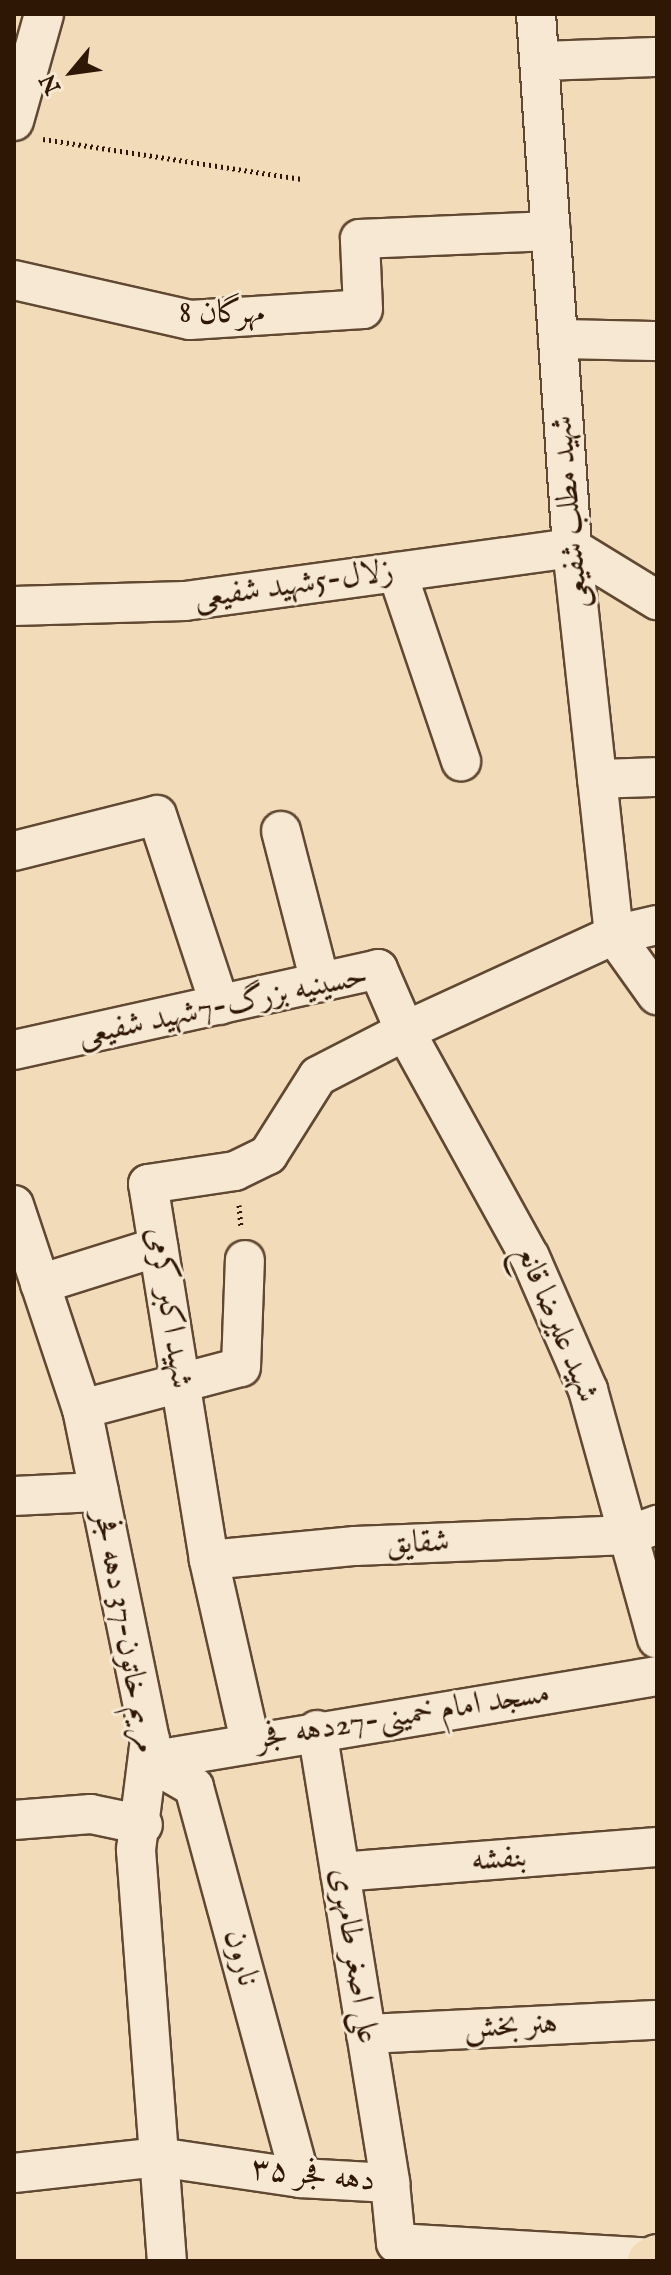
<!DOCTYPE html>
<meta charset="utf-8">
<style>
body{margin:0}
#map{position:relative;width:671px;height:2275px;overflow:hidden;background:#f1dbb9;font-family:"IM FELL English",Amiri,serif}
div>[style]{position:absolute}
.path>*{height:5px;margin-top:-2.5px;transform-origin:0;background:repeating-linear-gradient(90deg,#2f1705 0 2px,transparent 0 6px)}
.roads{filter:drop-shadow(2px 0 #604832) drop-shadow(-2px 0 #604832) drop-shadow(0 2px #604832) drop-shadow(0 -2px #604832)}
.minor>*{height:38px;margin:-19px;padding:0 19px;transform-origin:19px;border-radius:19px;background:#f6e8d2}
.primary>*{height:44px;margin:-22px;padding:0 22px;transform-origin:22px;border-radius:22px;background:#f1dbb9}
span{translate:-50% -50%;white-space:nowrap;text-align:center;line-height:1.15;-webkit-text-stroke:6px #f6e8d2;paint-order:stroke}
.street-label{font-size:32px;color:#2f1705}
.frame{position:absolute;inset:0;border:16px solid #2f1705;pointer-events:none}
.north{position:absolute;left:32px;top:32px;width:80px;height:80px;-webkit-text-stroke:6px #f6e8d2;paint-order:stroke;rotate:241deg;font-size:22px;font-weight:700;line-height:32px;text-align:center;color:#2f1705}
.north::after{content:'';display:block;margin:auto;width:28px;height:36px;background:#2f1705;clip-path:polygon(50% 0,100% 100%,50% 72%,0 100%)}
</style>
<div id="map">
<div class="path">
<div style="left:43px;top:139px;width:262px;rotate:8.8deg"></div>
<div style="left:239px;top:1205px;width:21px;rotate:85deg"></div>
</div>
<div class="roads">
<div class="minor">
<div style="left:536px;top:14px;width:535px;rotate:86.14deg"></div>
<div style="left:572px;top:548px;width:389px;rotate:83.8deg"></div>
<div style="left:614px;top:935px;width:74px;rotate:54.4deg"></div>
<div style="left:540px;top:61px;width:117px;rotate:-2deg"></div>
<div style="left:14px;top:121px;width:111px;rotate:-74.3deg"></div>
<div style="left:14px;top:280px;width:180px;rotate:12.8deg"></div>
<div style="left:190px;top:320px;width:173px;rotate:-3.6deg"></div>
<div style="left:363px;top:309px;width:70px;rotate:-92.5deg"></div>
<div style="left:360px;top:239px;width:191px;rotate:-2.4deg"></div>
<div style="left:558px;top:339px;width:99px;rotate:1.2deg"></div>
<div style="left:397px;top:572px;width:200px;rotate:71.3deg"></div>
<div style="left:14px;top:606px;width:171px;rotate:-1.7deg"></div>
<div style="left:185px;top:601px;width:391px;rotate:-7.8deg"></div>
<div style="left:572px;top:548px;width:100px;rotate:31.5deg"></div>
<div style="left:597px;top:779px;width:60px;rotate:-1.9deg"></div>
<div style="left:281px;top:831px;width:156px;rotate:75.5deg"></div>
<div style="left:14px;top:851px;width:147px;rotate:-14.1deg"></div>
<div style="left:157px;top:815px;width:200px;rotate:71.7deg"></div>
<div style="left:14px;top:1050px;width:373px;rotate:-12.5deg"></div>
<div style="left:378px;top:969px;width:68px;rotate:66.5deg"></div>
<div style="left:405px;top:1031px;width:230px;rotate:-24.7deg"></div>
<div style="left:614px;top:935px;width:44px;rotate:-13.1deg"></div>
<div style="left:14px;top:1205px;width:215px;rotate:71.6deg"></div>
<div style="left:82px;top:1409px;width:337px;rotate:78.4deg"></div>
<div style="left:150px;top:1739px;width:112px;rotate:97.2deg"></div>
<div style="left:136px;top:1850px;width:412px;rotate:85.7deg"></div>
<div style="left:40px;top:1284px;width:124px;rotate:-17.4deg"></div>
<div style="left:82px;top:1409px;width:164px;rotate:-14.8deg"></div>
<div style="left:241px;top:1367px;width:107px;rotate:-87.9deg"></div>
<div style="left:14px;top:1496px;width:85px;rotate:-2.7deg"></div>
<div style="left:209px;top:1560px;width:147px;rotate:-5.5deg"></div>
<div style="left:355px;top:1546px;width:274px;rotate:-2.3deg"></div>
<div style="left:629px;top:1535px;width:30px;rotate:-20deg"></div>
<div style="left:317px;top:1730px;width:459px;rotate:80.8deg"></div>
<div style="left:250px;top:1741px;width:186px;rotate:-102.8deg"></div>
<div style="left:209px;top:1560px;width:381px;rotate:-99.2deg"></div>
<div style="left:148px;top:1184px;width:88px;rotate:-8.5deg"></div>
<div style="left:235px;top:1171px;width:37px;rotate:-26deg"></div>
<div style="left:268px;top:1155px;width:93px;rotate:-57.7deg"></div>
<div style="left:318px;top:1076px;width:98px;rotate:-27.3deg"></div>
<div style="left:405px;top:1031px;width:258px;rotate:61.1deg"></div>
<div style="left:530px;top:1257px;width:145px;rotate:66.4deg"></div>
<div style="left:588px;top:1390px;width:258px;rotate:74.5deg"></div>
<div style="left:149px;top:1761px;width:515px;rotate:-9.5deg"></div>
<div style="left:149px;top:1761px;width:52px;rotate:30deg"></div>
<div style="left:194px;top:1787px;width:405px;rotate:74.8deg"></div>
<div style="left:14px;top:1820px;width:77px;rotate:-4.5deg"></div>
<div style="left:91px;top:1814px;width:53px;rotate:11.9deg"></div>
<div style="left:340px;top:1872px;width:318px;rotate:-4.5deg"></div>
<div style="left:366px;top:2034px;width:291px;rotate:-2.8deg"></div>
<div style="left:14px;top:2173px;width:145px;rotate:-6.3deg"></div>
<div style="left:158px;top:2157px;width:144px;rotate:8.4deg"></div>
<div style="left:300px;top:2178px;width:90px;rotate:3.2deg"></div>
<div style="left:390px;top:2183px;width:60px;rotate:84.3deg"></div>
<div style="left:396px;top:2243px;width:259px;rotate:3.3deg"></div>
</div>
<div class="primary">
<div style="left:650px;top:2261px;width:8px;rotate:-30deg"></div>
</div>
</div>
<div class="street-label">
<span style="left:222px;top:314px">مهرگان 8</span>
<span style="left:571px;top:512px;rotate:-95deg">شهید مطلب شفیعی</span>
<span style="left:294px;top:586px;rotate:-8deg">زلال-5شهید شفیعی</span>
<span style="left:223px;top:1007px;rotate:-12deg">حسینیه بزرگ-7شهید شفیعی</span>
<span style="left:168px;top:1308px;rotate:81deg">شهید اکبر کرمی</span>
<span style="left:556px;top:1324px;rotate:67deg">شهید علیرضا قانع</span>
<span style="left:418px;top:1544px;rotate:-2deg">شقایق</span>
<span style="left:124px;top:1632px;rotate:80deg">مریم خاتون-37 دهه فجر</span>
<span style="left:403px;top:1717px;rotate:-9deg">مسجد امام خمینی-27دهه فجر</span>
<span style="left:499px;top:1860px;rotate:-4deg">بنفشه</span>
<span style="left:353px;top:1956px;rotate:81deg">علی اصغر طامهری</span>
<span style="left:240px;top:1958px;rotate:75deg">نارون</span>
<span style="left:511px;top:2027px;rotate:-3deg">هنر بخش</span>
<span style="left:313px;top:2176px;rotate:6deg">دهه فجر ۳۵</span>
</div>
<div class="frame"></div>
<div class="north">N</div>
</div>
